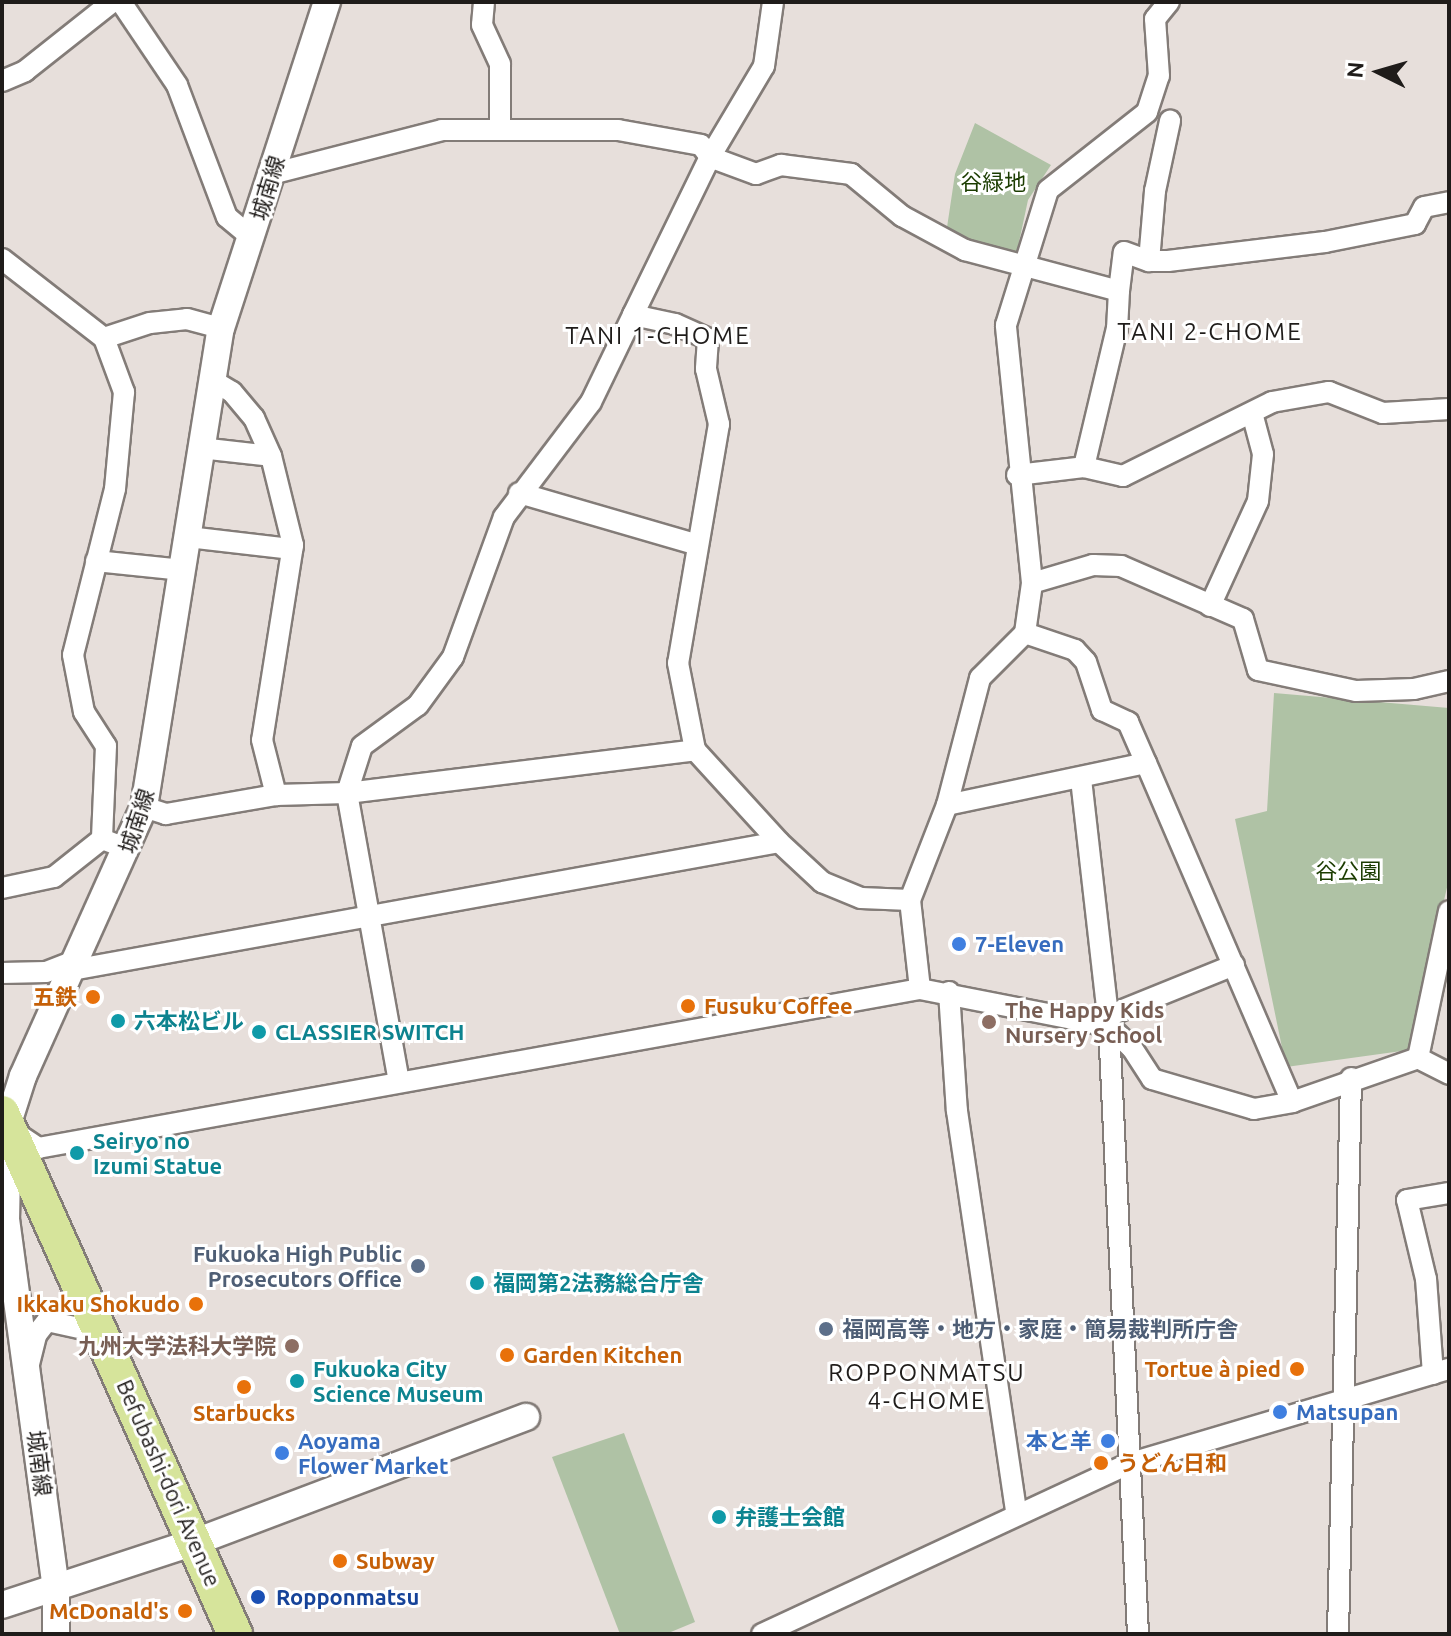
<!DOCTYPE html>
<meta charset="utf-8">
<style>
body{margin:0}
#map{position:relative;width:1451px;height:1636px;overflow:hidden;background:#e7dfdb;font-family:Ubuntu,"Noto Sans JP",sans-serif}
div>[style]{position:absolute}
.green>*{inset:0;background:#afc2a5}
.roads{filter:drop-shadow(2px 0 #837c78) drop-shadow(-2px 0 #837c78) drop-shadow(0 2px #837c78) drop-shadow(0 -2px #837c78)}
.minor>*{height:20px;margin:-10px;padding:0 10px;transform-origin:10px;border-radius:10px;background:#fff}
.tertiary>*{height:26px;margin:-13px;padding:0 13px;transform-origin:13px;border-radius:13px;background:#fff}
.trunk>*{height:34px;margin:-17px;padding:0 17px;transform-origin:17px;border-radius:17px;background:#d6e49b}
.dots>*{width:22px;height:22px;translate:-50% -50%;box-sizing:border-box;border:4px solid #fff;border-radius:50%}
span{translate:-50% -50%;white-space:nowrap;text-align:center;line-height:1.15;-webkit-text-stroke:6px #fff;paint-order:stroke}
.park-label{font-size:22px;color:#1b3c00}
.street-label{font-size:22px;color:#1f1c1a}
.shop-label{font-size:22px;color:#366cbe;font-weight:700}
.left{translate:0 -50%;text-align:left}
.right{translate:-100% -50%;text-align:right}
.food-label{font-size:22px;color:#c56008;font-weight:700}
.education-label{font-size:22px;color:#785e54;font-weight:700}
.culture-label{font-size:22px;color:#0d838f;font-weight:700}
.service-label{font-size:22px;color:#4e5e75;font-weight:700}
.transit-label{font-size:22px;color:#164399;font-weight:700}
.neighbourhood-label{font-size:24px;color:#1f1c1a;letter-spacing:2px}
.frame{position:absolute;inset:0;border:4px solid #1f1c1a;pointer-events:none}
.north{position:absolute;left:1339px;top:32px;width:80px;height:80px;-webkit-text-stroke:6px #fff;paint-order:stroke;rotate:275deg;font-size:22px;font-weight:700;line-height:32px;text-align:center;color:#1f1c1a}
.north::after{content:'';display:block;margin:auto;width:28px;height:36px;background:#1f1c1a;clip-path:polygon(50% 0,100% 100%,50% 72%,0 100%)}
</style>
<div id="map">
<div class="green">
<div style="clip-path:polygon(975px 123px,1051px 165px,1028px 200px,1016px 256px,946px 234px,955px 174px)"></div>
<div style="clip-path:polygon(1274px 693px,1449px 708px,1449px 879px,1409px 1050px,1286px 1067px,1235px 819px,1267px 811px)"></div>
<div style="clip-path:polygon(624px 1433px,695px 1622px,666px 1634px,620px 1634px,552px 1457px)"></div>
</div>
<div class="roads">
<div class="minor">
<div style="left:121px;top:2px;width:100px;rotate:56deg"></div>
<div style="left:177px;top:85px;width:141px;rotate:69.3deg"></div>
<div style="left:227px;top:217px;width:33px;rotate:40deg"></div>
<div style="left:484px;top:2px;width:23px;rotate:95deg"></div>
<div style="left:482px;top:25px;width:43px;rotate:65.2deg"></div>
<div style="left:500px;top:64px;width:63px;rotate:90deg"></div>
<div style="left:773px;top:2px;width:65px;rotate:98deg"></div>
<div style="left:764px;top:66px;width:106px;rotate:120.7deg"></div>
<div style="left:710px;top:157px;width:176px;rotate:116deg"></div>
<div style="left:633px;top:315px;width:43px;rotate:12.1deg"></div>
<div style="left:675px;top:324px;width:36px;rotate:24deg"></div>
<div style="left:708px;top:339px;width:30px;rotate:94deg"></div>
<div style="left:706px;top:369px;width:57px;rotate:76.7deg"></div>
<div style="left:719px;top:424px;width:242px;rotate:99.7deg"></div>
<div style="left:678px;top:663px;width:89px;rotate:78.9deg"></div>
<div style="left:695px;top:750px;width:125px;rotate:47.6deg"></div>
<div style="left:779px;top:842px;width:59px;rotate:42.9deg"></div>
<div style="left:822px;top:882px;width:42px;rotate:22.3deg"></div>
<div style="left:861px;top:898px;width:49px;rotate:2.3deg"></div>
<div style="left:2px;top:81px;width:25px;rotate:-23deg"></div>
<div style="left:25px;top:71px;width:111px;rotate:-38.4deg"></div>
<div style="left:271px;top:174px;width:177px;rotate:-14.4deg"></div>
<div style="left:442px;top:130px;width:176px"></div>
<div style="left:618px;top:130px;width:84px;rotate:10.2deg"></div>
<div style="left:701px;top:145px;width:15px;rotate:53deg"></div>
<div style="left:710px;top:157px;width:49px;rotate:20.3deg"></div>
<div style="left:756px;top:174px;width:27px;rotate:-20deg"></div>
<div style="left:781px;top:165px;width:71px;rotate:7.3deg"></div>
<div style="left:851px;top:174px;width:66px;rotate:39.5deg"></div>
<div style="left:902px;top:216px;width:72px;rotate:28.4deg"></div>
<div style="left:965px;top:250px;width:159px;rotate:14.9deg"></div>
<div style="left:1119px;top:291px;width:39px;rotate:-83deg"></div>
<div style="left:1124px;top:252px;width:27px;rotate:20deg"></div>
<div style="left:1149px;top:261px;width:19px"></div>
<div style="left:1168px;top:261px;width:158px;rotate:-6.9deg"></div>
<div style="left:1325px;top:242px;width:92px;rotate:-11.3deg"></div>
<div style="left:1415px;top:224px;width:19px;rotate:-62deg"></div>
<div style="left:1424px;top:207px;width:25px;rotate:-11deg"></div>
<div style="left:2px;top:259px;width:129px;rotate:37.8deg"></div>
<div style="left:104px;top:338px;width:58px;rotate:69.7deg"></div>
<div style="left:124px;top:392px;width:97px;rotate:95.3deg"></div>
<div style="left:115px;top:489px;width:171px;rotate:104.2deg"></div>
<div style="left:73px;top:655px;width:58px;rotate:79.1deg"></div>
<div style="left:84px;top:712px;width:40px;rotate:57.1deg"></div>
<div style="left:106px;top:746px;width:93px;rotate:92.5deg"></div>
<div style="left:102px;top:839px;width:28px;rotate:21deg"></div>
<div style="left:1149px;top:261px;width:70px;rotate:-85.1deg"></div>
<div style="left:1155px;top:191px;width:72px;rotate:-77.9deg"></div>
<div style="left:1119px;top:291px;width:37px;rotate:93deg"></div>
<div style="left:1117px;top:328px;width:143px;rotate:103.4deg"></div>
<div style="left:1084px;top:467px;width:40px;rotate:13deg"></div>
<div style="left:1123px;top:476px;width:166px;rotate:-26.4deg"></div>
<div style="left:1272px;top:402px;width:58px;rotate:-10deg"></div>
<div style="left:1329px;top:392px;width:58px;rotate:21.3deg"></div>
<div style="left:1383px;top:413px;width:66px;rotate:-3.5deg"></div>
<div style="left:104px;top:338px;width:48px;rotate:-18.1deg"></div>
<div style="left:150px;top:323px;width:37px;rotate:-6deg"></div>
<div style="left:187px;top:319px;width:35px;rotate:15deg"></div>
<div style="left:212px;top:380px;width:23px;rotate:31deg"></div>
<div style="left:232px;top:392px;width:34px;rotate:50deg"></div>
<div style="left:254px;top:418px;width:42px;rotate:65.9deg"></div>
<div style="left:271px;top:456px;width:92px;rotate:76.1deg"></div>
<div style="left:293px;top:545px;width:197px;rotate:99deg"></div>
<div style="left:262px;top:740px;width:57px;rotate:75.7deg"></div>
<div style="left:200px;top:448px;width:71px;rotate:6.4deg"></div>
<div style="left:1017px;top:475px;width:67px;rotate:-6.8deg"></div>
<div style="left:519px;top:493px;width:186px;rotate:16.2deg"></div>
<div style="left:188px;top:537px;width:105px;rotate:6.6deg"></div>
<div style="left:96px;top:561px;width:87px;rotate:5.9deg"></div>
<div style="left:1032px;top:583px;width:64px;rotate:-16.4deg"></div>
<div style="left:1093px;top:565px;width:28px;rotate:2deg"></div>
<div style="left:1121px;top:566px;width:133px;rotate:23.5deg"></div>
<div style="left:1243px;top:619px;width:53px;rotate:73.6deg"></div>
<div style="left:1258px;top:670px;width:100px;rotate:12.1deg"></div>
<div style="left:1356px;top:691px;width:58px;rotate:-2deg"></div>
<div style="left:1414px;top:689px;width:36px;rotate:-13deg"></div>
<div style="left:1210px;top:606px;width:115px;rotate:-65.4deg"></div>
<div style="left:1258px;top:501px;width:47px;rotate:-83.9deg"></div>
<div style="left:1263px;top:454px;width:42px;rotate:-105deg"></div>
<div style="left:1025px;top:633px;width:53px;rotate:18.8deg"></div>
<div style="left:1075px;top:650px;width:16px;rotate:47deg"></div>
<div style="left:1086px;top:662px;width:51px;rotate:71.6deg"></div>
<div style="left:1102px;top:710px;width:29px;rotate:25deg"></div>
<div style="left:1128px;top:722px;width:45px;rotate:66.3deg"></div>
<div style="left:1081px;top:779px;width:249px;rotate:83.5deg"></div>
<div style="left:1109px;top:1026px;width:609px;rotate:87.27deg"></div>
<div style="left:947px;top:805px;width:203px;rotate:-11.9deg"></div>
<div style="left:1146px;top:763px;width:369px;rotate:66.7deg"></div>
<div style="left:144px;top:807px;width:23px;rotate:18deg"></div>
<div style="left:166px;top:814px;width:112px;rotate:-9.8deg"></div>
<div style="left:276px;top:795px;width:71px;rotate:-1.6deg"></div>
<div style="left:347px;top:793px;width:351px;rotate:-7deg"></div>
<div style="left:2px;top:888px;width:53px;rotate:-11.9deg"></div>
<div style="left:54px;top:877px;width:61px;rotate:-38.4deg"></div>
<div style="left:72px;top:970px;width:718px;rotate:-10.26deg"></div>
<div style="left:2px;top:973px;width:44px;rotate:-1.3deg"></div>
<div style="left:46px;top:972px;width:33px;rotate:-21deg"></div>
<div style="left:920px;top:989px;width:90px;rotate:-96.4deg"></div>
<div style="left:910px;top:900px;width:102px;rotate:-68.7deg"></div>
<div style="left:947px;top:805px;width:131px;rotate:-75.4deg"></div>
<div style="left:980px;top:678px;width:64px;rotate:-45deg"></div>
<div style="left:1025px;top:633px;width:50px;rotate:-82deg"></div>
<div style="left:1032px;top:583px;width:259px;rotate:-95.8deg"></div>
<div style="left:1006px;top:325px;width:141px;rotate:-72.7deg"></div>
<div style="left:1048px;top:190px;width:126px;rotate:-38.2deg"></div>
<div style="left:1147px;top:112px;width:38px;rotate:-72deg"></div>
<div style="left:1159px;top:76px;width:57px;rotate:-94deg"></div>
<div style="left:1155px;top:19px;width:22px;rotate:-51deg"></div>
<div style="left:949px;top:992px;width:119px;rotate:86.2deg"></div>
<div style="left:957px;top:1111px;width:408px;rotate:81.6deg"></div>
<div style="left:1108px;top:1016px;width:136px;rotate:-22deg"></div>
<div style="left:1418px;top:1058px;width:150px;rotate:-78.1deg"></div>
<div style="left:399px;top:1082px;width:294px;rotate:-100.2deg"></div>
<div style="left:347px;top:793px;width:49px;rotate:-72.3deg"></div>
<div style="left:362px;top:746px;width:69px;rotate:-36.2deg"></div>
<div style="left:418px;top:705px;width:59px;rotate:-53.9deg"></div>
<div style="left:453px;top:657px;width:149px;rotate:-70deg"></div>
<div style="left:504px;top:517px;width:144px;rotate:-52.9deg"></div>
<div style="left:591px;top:402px;width:97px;rotate:-64.2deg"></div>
<div style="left:16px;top:1133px;width:27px;rotate:34deg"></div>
<div style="left:38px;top:1148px;width:896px;rotate:-10.22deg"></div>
<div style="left:920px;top:989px;width:193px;rotate:11.1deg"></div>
<div style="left:1109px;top:1026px;width:32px;rotate:44deg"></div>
<div style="left:1132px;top:1048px;width:37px;rotate:57deg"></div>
<div style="left:1152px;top:1079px;width:106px;rotate:16.4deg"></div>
<div style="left:1254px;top:1109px;width:39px;rotate:-10deg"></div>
<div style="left:1292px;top:1102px;width:133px;rotate:-19.2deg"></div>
<div style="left:1418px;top:1058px;width:35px;rotate:27deg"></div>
<div style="left:29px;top:1364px;width:30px;rotate:-76deg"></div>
<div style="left:36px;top:1335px;width:18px;rotate:-52deg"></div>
<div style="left:47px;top:1321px;width:56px;rotate:12.3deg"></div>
<div style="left:1433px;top:1374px;width:95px;rotate:-94.2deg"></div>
<div style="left:1426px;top:1279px;width:81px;rotate:-103.5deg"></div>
<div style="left:1407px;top:1200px;width:43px;rotate:-9.5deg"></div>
<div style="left:762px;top:1634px;width:407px;rotate:-24.9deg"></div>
<div style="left:1131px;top:1463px;width:332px;rotate:-16.5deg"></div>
<div style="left:1338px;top:1634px;width:556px;rotate:-88.66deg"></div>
</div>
<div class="tertiary">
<div style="left:2px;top:1605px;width:203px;rotate:-18.1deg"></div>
<div style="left:195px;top:1542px;width:354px;rotate:-20.7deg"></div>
<div style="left:56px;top:1634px;width:45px;rotate:-90deg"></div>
<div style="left:56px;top:1589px;width:371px;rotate:-97.7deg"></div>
<div style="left:6px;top:1221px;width:98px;rotate:-88.8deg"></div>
<div style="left:8px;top:1123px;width:49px;rotate:-72.3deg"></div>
<div style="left:23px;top:1076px;width:295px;rotate:-65.8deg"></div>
<div style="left:144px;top:807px;width:485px;rotate:-80.9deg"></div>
<div style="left:221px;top:328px;width:343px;rotate:-72deg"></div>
</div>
<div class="trunk">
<div style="left:2px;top:1113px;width:571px;rotate:65.91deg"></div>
</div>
</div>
<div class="dots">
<div style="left:959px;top:944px;background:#3f7fe0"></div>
<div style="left:93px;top:997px;background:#e8710a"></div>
<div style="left:688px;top:1006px;background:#e8710a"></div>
<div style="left:118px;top:1021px;background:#0f9aa8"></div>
<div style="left:989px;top:1022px;background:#8d6e63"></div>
<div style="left:259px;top:1032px;background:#0f9aa8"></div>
<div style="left:77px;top:1153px;background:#0f9aa8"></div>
<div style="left:418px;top:1266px;background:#5c6f8a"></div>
<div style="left:477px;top:1283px;background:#0f9aa8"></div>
<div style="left:196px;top:1304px;background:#e8710a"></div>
<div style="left:826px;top:1329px;background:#5c6f8a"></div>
<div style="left:292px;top:1346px;background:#8d6e63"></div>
<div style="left:507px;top:1355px;background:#e8710a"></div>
<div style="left:1297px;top:1369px;background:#e8710a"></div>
<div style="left:297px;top:1381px;background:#0f9aa8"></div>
<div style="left:244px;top:1387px;background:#e8710a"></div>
<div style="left:1280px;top:1412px;background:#3f7fe0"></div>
<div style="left:1108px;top:1441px;background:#3f7fe0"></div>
<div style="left:282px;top:1453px;background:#3f7fe0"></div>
<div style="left:1101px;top:1463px;background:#e8710a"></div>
<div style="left:719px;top:1517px;background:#0f9aa8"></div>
<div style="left:340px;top:1561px;background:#e8710a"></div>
<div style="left:258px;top:1597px;background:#1a4fb4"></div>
<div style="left:185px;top:1611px;background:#e8710a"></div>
</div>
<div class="park-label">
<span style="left:993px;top:182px">谷緑地</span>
<span style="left:1348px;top:871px">谷公園</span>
</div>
<div class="street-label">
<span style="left:267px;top:188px;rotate:-73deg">城南線</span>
<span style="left:136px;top:821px;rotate:-72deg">城南線</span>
<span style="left:40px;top:1463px;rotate:83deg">城南線</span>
<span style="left:169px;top:1483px;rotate:66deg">Befubashi-dori Avenue</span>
</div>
<div class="shop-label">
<span class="left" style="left:975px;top:944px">7-Eleven</span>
<span class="left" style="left:1296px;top:1412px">Matsupan</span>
<span class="left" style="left:298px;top:1453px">Aoyama<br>Flower Market</span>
<span class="right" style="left:1092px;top:1441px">本と羊</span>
</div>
<div class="food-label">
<span class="right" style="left:77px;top:997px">五鉄</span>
<span class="left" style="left:704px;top:1006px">Fusuku Coffee</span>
<span class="right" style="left:180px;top:1304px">Ikkaku Shokudo</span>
<span class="left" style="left:523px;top:1355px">Garden Kitchen</span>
<span class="right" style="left:1281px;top:1369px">Tortue à pied</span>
<span style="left:244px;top:1413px">Starbucks</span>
<span class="left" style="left:1117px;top:1463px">うどん日和</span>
<span class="left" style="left:356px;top:1561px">Subway</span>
<span class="right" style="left:169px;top:1611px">McDonald's</span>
</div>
<div class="education-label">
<span class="left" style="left:1005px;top:1022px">The Happy Kids<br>Nursery School</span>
<span class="right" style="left:276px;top:1346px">九州大学法科大学院</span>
</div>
<div class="culture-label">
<span class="left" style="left:134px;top:1021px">六本松ビル</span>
<span class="left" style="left:275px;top:1032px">CLASSIER SWITCH</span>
<span class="left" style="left:93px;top:1153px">Seiryo no<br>Izumi Statue</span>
<span class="left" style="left:493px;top:1283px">福岡第2法務総合庁舎</span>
<span class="left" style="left:313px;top:1381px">Fukuoka City<br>Science Museum</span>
<span class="left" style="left:735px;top:1517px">弁護士会館</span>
</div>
<div class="service-label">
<span class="right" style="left:402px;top:1266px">Fukuoka High Public<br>Prosecutors Office</span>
<span class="left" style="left:842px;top:1329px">福岡高等・地方・家庭・簡易裁判所庁舎</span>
</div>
<div class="transit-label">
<span class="left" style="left:276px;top:1597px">Ropponmatsu</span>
</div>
<div class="neighbourhood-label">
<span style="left:1210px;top:332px">TANI 2-CHOME</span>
<span style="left:658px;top:336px">TANI 1-CHOME</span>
<span style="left:927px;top:1387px">ROPPONMATSU<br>4-CHOME</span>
</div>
<div class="frame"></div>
<div class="north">N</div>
</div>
